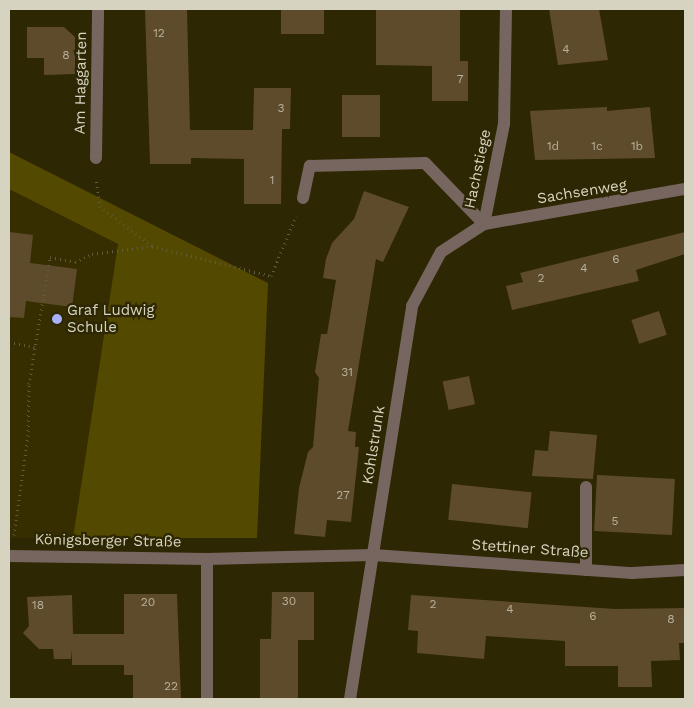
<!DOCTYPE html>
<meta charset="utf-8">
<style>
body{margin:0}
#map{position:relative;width:694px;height:708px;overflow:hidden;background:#2d2703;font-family:"Work Sans",sans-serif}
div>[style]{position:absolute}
.built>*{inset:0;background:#362e00}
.green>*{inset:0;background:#544900}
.building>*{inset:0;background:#5e4b2c;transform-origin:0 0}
.path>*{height:3px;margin-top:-1.5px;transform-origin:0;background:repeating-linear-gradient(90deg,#605b3c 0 1px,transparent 0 5px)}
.minor>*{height:12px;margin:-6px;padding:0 6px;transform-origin:6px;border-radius:6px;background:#776660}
.dots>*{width:14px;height:14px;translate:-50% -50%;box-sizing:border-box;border:2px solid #2d2703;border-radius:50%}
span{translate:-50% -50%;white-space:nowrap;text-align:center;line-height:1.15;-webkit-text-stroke:4.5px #2d2703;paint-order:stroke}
.number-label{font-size:12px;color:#b8b19b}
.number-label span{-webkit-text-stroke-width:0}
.street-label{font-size:15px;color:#d6d3c0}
.poi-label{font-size:15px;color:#d6d3c0}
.left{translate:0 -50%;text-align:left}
.frame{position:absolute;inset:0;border:10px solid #d6d3c0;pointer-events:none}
</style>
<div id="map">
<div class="built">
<div style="clip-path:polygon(9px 189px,118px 244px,73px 538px,9px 538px)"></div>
</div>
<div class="green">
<div style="clip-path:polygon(9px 152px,268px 283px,257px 538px,73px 538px,118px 244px,9px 189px)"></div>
</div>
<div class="building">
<div style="clip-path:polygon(145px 9px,187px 9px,190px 130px,253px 130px,254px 88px,291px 88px,290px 129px,282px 129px,281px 204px,244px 204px,244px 159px,191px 158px,191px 164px,150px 164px)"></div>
<div style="left:281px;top:9px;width:43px;height:25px"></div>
<div style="clip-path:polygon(376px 9px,460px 9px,460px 61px,468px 61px,468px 101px,432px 101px,432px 66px,376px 65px)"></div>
<div style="clip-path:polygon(549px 9px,599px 9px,608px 60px,558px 65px)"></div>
<div style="clip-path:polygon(27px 27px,64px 27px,75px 37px,75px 74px,44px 75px,44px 58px,27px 58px)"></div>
<div style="left:342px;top:95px;width:38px;height:42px"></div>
<div style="clip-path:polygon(607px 107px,607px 111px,650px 107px,655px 158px,535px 160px,530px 111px)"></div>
<div style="clip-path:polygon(364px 191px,409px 207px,383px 262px,376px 259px,348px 431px,356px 432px,355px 447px,359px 447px,351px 522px,327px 520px,325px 537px,294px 534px,299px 488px,308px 452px,313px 447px,319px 378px,315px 372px,321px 334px,327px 334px,336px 280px,323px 278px,326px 259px,332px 243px,354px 219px)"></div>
<div style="clip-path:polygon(9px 232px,33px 235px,30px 263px,77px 269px,72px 307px,26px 301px,24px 318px,9px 317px)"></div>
<div style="clip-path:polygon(685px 232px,685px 254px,636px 270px,639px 281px,512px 310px,506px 286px,523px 282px,520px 273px)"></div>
<div style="left:659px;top:311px;width:25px;height:29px;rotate:72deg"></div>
<div style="left:469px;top:376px;width:29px;height:27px;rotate:78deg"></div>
<div style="clip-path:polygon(550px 431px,597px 435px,593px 479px,532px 476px,535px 450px,548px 451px)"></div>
<div style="left:597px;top:475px;width:78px;height:56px;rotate:3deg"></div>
<div style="left:452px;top:484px;width:80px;height:36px;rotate:6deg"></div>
<div style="clip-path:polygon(272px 592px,314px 592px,314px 640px,298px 640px,298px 699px,260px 699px,260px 639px,271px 639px)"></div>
<div style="clip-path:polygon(124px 594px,177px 594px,181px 699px,133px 699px,133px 675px,124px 675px,124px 665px,72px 665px,72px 650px,71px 659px,54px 659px,53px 649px,39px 649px,23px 633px,29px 626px,27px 597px,72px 595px,73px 634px,124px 634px)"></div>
<div style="clip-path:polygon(411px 595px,615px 609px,685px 608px,685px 643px,679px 643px,680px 660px,651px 661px,652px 687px,618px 687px,618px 666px,565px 666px,565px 641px,486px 636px,484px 659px,417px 653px,418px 631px,408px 630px)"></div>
</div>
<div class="path">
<div style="left:152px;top:246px;width:123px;rotate:14.1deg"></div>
<div style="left:271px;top:276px;width:65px;rotate:-67.4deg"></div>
<div style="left:9px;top:342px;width:26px;rotate:11deg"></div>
<div style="left:14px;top:535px;width:100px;rotate:-82deg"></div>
<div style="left:28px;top:436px;width:52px;rotate:-88.9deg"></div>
<div style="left:29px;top:384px;width:129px;rotate:-80.6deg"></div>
<div style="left:50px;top:257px;width:25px;rotate:11deg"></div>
<div style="left:75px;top:262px;width:19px;rotate:-25deg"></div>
<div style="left:92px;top:254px;width:61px;rotate:-7.6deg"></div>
<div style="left:152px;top:246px;width:65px;rotate:-143.1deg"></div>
<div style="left:100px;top:207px;width:28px;rotate:-98deg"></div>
</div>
<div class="minor">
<div style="left:96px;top:158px;width:149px;rotate:-89.2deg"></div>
<div style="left:303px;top:198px;width:33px;rotate:-78deg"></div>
<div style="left:310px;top:166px;width:115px;rotate:-1.5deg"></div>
<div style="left:425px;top:163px;width:85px;rotate:46deg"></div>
<div style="left:484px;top:224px;width:102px;rotate:-78.7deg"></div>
<div style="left:504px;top:124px;width:115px;rotate:-89deg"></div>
<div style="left:9px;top:556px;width:198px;rotate:0.9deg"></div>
<div style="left:207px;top:559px;width:166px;rotate:-1.4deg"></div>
<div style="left:373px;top:555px;width:260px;rotate:4deg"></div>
<div style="left:632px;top:573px;width:53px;rotate:-3.2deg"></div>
<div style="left:207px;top:559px;width:140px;rotate:90deg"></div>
<div style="left:586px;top:570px;width:83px;rotate:-90deg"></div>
<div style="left:350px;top:699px;width:398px;rotate:-81deg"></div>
<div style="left:412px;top:306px;width:61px;rotate:-61.8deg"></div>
<div style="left:441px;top:252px;width:51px;rotate:-33.1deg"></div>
<div style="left:484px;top:224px;width:204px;rotate:-9.9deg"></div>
</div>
<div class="dots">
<div style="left:57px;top:319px;background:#a9b0fc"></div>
</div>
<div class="number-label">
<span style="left:159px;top:34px">12</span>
<span style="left:566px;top:50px">4</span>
<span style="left:66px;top:56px">8</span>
<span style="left:460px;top:80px">7</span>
<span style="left:281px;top:109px">3</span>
<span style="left:553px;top:147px">1d</span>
<span style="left:597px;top:147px">1c</span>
<span style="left:637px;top:147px">1b</span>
<span style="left:272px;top:181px">1</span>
<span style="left:616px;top:260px">6</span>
<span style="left:584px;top:269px">4</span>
<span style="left:541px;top:279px">2</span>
<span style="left:347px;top:373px">31</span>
<span style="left:343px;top:496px">27</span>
<span style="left:615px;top:522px">5</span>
<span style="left:289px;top:602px">30</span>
<span style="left:148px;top:603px">20</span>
<span style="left:433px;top:605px">2</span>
<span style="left:38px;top:606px">18</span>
<span style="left:510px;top:610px">4</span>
<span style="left:593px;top:617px">6</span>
<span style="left:671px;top:620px">8</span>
<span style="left:171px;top:687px">22</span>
</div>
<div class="street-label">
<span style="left:81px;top:83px;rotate:-89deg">Am Haggarten</span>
<span style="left:478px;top:169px;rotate:-78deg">Hachstiege</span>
<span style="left:582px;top:192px;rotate:-9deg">Sachsenweg</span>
<span style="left:374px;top:445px;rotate:-81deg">Kohlstrunk</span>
<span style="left:108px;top:541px;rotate:1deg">Königsberger Straße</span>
<span style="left:530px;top:549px;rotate:4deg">Stettiner Straße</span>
</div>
<div class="poi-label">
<span class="left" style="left:67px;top:319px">Graf Ludwig<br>Schule</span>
</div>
<div class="frame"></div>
</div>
